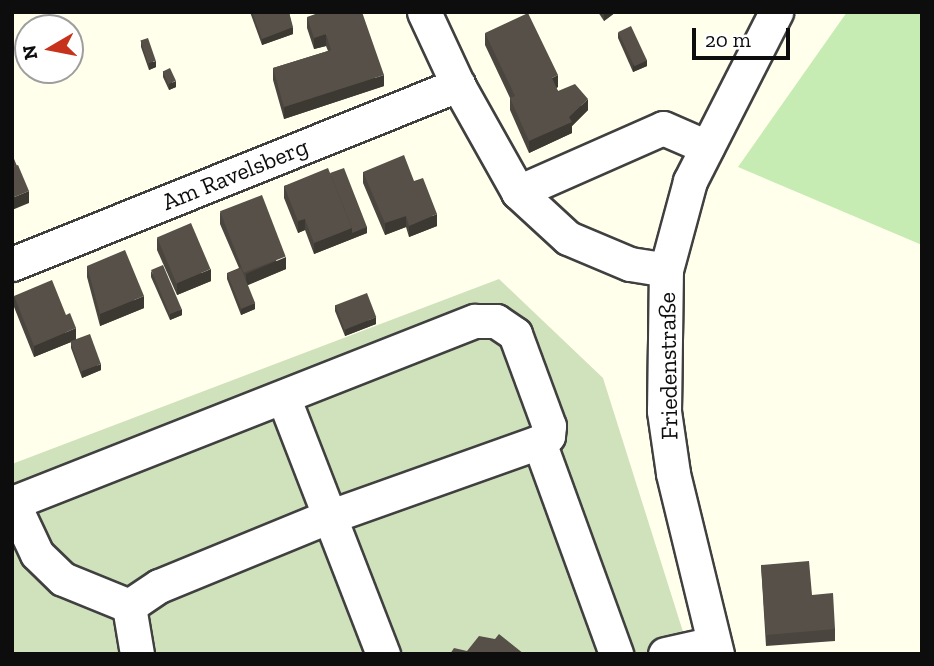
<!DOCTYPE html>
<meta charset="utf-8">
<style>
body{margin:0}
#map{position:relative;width:934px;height:666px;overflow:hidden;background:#ffffec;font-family:"Zilla Slab",serif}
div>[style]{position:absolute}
.green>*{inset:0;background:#c7ecb3}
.cemetery>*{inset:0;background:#cfe2bc}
.roads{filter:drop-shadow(2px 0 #404040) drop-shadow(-2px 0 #404040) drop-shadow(0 2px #404040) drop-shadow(0 -2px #404040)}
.minor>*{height:33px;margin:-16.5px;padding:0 16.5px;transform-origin:16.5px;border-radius:16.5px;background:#fff}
.wall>*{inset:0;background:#4a453e}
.shaded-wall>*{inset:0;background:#3c3832}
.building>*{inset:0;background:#565048;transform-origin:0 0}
span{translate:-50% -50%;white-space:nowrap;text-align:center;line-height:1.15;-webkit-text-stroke:7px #fff;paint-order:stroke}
.street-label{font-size:24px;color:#0d0d0d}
.frame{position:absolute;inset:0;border:14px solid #0d0d0d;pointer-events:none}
.north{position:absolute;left:14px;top:14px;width:70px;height:70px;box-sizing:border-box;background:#fff;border:2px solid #9e9e9e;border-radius:50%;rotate:260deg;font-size:19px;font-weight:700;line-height:28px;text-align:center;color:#0d0d0d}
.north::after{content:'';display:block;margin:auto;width:24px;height:32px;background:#c6321c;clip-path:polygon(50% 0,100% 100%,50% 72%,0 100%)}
.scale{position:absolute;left:692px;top:28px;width:98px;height:32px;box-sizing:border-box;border:4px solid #0d0d0d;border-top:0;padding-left:9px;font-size:21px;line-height:24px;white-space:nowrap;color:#0d0d0d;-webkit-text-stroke:5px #fff;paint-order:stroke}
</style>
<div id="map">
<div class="green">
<div style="clip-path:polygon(847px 12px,922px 12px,922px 245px,738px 167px)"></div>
</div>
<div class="cemetery">
<div style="clip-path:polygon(499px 279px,603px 378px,690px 654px,12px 654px,12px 464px)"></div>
</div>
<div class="roads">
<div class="minor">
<div style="left:424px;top:12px;width:81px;rotate:65deg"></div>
<div style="left:458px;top:85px;width:123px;rotate:60.7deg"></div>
<div style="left:518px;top:192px;width:68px;rotate:42.6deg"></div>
<div style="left:568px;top:238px;width:67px;rotate:22.8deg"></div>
<div style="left:630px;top:264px;width:36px;rotate:9deg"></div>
<div style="left:518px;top:192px;width:158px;rotate:-23.8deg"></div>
<div style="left:663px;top:128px;width:48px;rotate:23.4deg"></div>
<div style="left:12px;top:264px;width:481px;rotate:-21.9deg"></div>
<div style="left:284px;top:399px;width:274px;rotate:68.8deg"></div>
<div style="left:12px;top:503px;width:497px;rotate:-21.5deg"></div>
<div style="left:475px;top:321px;width:21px"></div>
<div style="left:496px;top:321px;width:23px;rotate:34deg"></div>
<div style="left:515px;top:334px;width:98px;rotate:69.7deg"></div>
<div style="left:549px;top:426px;width:10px;rotate:96deg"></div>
<div style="left:548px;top:436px;width:11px;rotate:146deg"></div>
<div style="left:539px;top:442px;width:226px;rotate:70deg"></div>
<div style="left:13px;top:503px;width:56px;rotate:64.8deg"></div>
<div style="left:37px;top:554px;width:36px;rotate:44deg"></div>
<div style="left:63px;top:579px;width:71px;rotate:22.2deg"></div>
<div style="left:137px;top:654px;width:49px;rotate:-99.5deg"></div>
<div style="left:129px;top:606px;width:36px;rotate:-34deg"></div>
<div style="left:159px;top:586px;width:174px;rotate:-22.3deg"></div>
<div style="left:320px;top:520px;width:232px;rotate:-19.6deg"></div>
<div style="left:665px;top:654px;width:50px;rotate:-12.7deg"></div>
<div style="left:717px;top:654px;width:186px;rotate:-103.7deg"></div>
<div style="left:673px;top:473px;width:63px;rotate:-98.3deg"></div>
<div style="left:664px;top:411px;width:141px;rotate:-89.2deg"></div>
<div style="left:666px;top:270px;width:92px;rotate:-74.9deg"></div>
<div style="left:690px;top:181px;width:190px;rotate:-63deg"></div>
</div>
</div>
<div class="wall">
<div style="clip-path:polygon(250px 12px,289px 12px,293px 34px,262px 45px)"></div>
<div style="clip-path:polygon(598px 12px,616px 12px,604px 21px)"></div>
<div style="clip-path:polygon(307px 17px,384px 86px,284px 119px,273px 80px,273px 68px,328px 51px,326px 46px,314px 49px,307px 28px)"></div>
<div style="clip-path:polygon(618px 32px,647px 66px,633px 72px,618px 38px)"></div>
<div style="clip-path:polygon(485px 33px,558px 87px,556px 88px,558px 91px,588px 110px,572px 126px,572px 133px,529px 153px,510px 110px,510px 98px,485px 45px)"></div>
<div style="clip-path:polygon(141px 41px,156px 67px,149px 70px,141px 47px)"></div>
<div style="clip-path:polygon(163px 71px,176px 87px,169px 90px,163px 77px)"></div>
<div style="clip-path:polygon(363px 172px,414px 181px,437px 226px,409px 237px,406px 227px,385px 235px,363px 183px)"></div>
<div style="clip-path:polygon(330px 173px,367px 233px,314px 254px,305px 230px,298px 233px,284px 198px,284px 186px)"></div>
<div style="clip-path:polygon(220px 212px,286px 269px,247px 285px,255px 309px,241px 315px,227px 279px,227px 273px,239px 268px,220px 224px)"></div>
<div style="clip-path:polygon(157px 238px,211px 281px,177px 295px,157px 250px)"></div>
<div style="clip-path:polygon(87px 266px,144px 308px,100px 326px,87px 277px)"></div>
<div style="clip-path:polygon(151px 271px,182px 315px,170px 320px,151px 277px)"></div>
<div style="clip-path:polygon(14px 296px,76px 340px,101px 370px,82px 378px,71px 348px,71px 342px,34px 357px,14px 307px)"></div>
<div style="clip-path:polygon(335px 305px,376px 324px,345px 336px,335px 311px)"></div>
<div style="clip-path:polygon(761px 565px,812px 595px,835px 629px,835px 641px,766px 646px)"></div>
</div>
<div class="shaded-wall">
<div style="clip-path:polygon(604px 12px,616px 12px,604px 21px)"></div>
<div style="clip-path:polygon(293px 27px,293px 34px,262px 45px,262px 39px)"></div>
<div style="clip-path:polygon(326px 34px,326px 46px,314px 49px,314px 38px)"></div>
<div style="clip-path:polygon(647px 60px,647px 66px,633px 72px,633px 65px)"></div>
<div style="clip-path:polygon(156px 61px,156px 67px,149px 70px,149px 63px)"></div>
<div style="clip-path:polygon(384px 75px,384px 86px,284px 119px,284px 107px)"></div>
<div style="clip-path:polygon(558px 75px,558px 87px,552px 90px,552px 78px)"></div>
<div style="clip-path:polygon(176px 81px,176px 87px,169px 90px,169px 84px)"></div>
<div style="clip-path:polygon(588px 99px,588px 110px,572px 126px,572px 133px,529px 153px,529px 141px,569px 117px)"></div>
<div style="clip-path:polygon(29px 191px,29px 203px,12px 210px,12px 198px)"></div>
<div style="clip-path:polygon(437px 214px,437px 226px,409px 237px,409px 226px)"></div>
<div style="clip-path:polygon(406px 216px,406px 227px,385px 235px,385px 223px)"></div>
<div style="clip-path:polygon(305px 219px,305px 230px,298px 233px,298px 221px)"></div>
<div style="clip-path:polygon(367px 227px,367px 233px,314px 254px,314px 243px,352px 228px)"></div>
<div style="clip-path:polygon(286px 257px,286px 269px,246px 286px,246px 274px)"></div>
<div style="clip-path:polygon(211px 269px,211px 281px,177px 295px,177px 283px)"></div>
<div style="clip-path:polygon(144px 296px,144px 308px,100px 326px,100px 314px)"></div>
<div style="clip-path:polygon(255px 303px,255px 309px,241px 315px,241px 309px)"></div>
<div style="clip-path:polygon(182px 309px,182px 315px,170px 320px,170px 314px)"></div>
<div style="clip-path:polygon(376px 317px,376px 324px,345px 336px,345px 330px)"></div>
<div style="clip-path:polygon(76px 328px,76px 340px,34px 357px,34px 346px)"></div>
<div style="clip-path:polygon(101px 364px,101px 370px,82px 378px,82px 371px)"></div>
</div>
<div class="building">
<div style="clip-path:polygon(252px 12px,289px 12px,293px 27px,262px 39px)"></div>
<div style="clip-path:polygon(321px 12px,362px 12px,384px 75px,284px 107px,273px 68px,331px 50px,326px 34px,314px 38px,307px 17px)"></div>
<div style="clip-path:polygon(528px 13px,558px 75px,552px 78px,558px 91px,575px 84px,588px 99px,569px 117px,572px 122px,529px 141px,510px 98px,515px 96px,485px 33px)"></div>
<div style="left:631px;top:26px;width:38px;height:14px;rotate:65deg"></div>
<div style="left:148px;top:38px;width:24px;height:8px;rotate:71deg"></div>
<div style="left:170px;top:68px;width:14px;height:8px;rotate:65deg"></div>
<div style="clip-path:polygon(12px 154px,17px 166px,12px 167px)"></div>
<div style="clip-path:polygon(404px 155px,414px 181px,423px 178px,437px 214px,409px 226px,406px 216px,385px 223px,363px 172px)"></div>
<div style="clip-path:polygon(18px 165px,29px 191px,12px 198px,12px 167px)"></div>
<div style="clip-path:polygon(328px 168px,352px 228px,314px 243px,305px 219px,298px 221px,284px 186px)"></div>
<div style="clip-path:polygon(344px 168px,367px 227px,352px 233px,352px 228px,330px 173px)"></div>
<div style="left:262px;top:195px;width:66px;height:45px;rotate:69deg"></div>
<div style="left:191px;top:223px;width:50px;height:37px;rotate:67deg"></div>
<div style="clip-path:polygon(125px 250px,144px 296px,100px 314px,87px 266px)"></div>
<div style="left:163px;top:265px;width:48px;height:13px;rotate:67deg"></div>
<div style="left:241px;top:268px;width:38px;height:15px;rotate:68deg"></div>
<div style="clip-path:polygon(52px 280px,66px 315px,70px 313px,76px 328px,34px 346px,14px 296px)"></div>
<div style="left:367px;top:293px;width:26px;height:34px;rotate:69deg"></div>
<div style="left:90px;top:334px;width:32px;height:21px;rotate:70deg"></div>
<div style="clip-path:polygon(809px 561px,812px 595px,833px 593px,835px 629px,766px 635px,761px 565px)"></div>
<div style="clip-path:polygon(499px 634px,524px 654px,450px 654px,454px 648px,467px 651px,479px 636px,495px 639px)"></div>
</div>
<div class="street-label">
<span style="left:235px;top:174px;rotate:-22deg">Am Ravelsberg</span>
<span style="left:668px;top:366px;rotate:-91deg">Friedenstraße</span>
</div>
<div class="frame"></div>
<div class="north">N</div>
<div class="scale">20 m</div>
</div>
